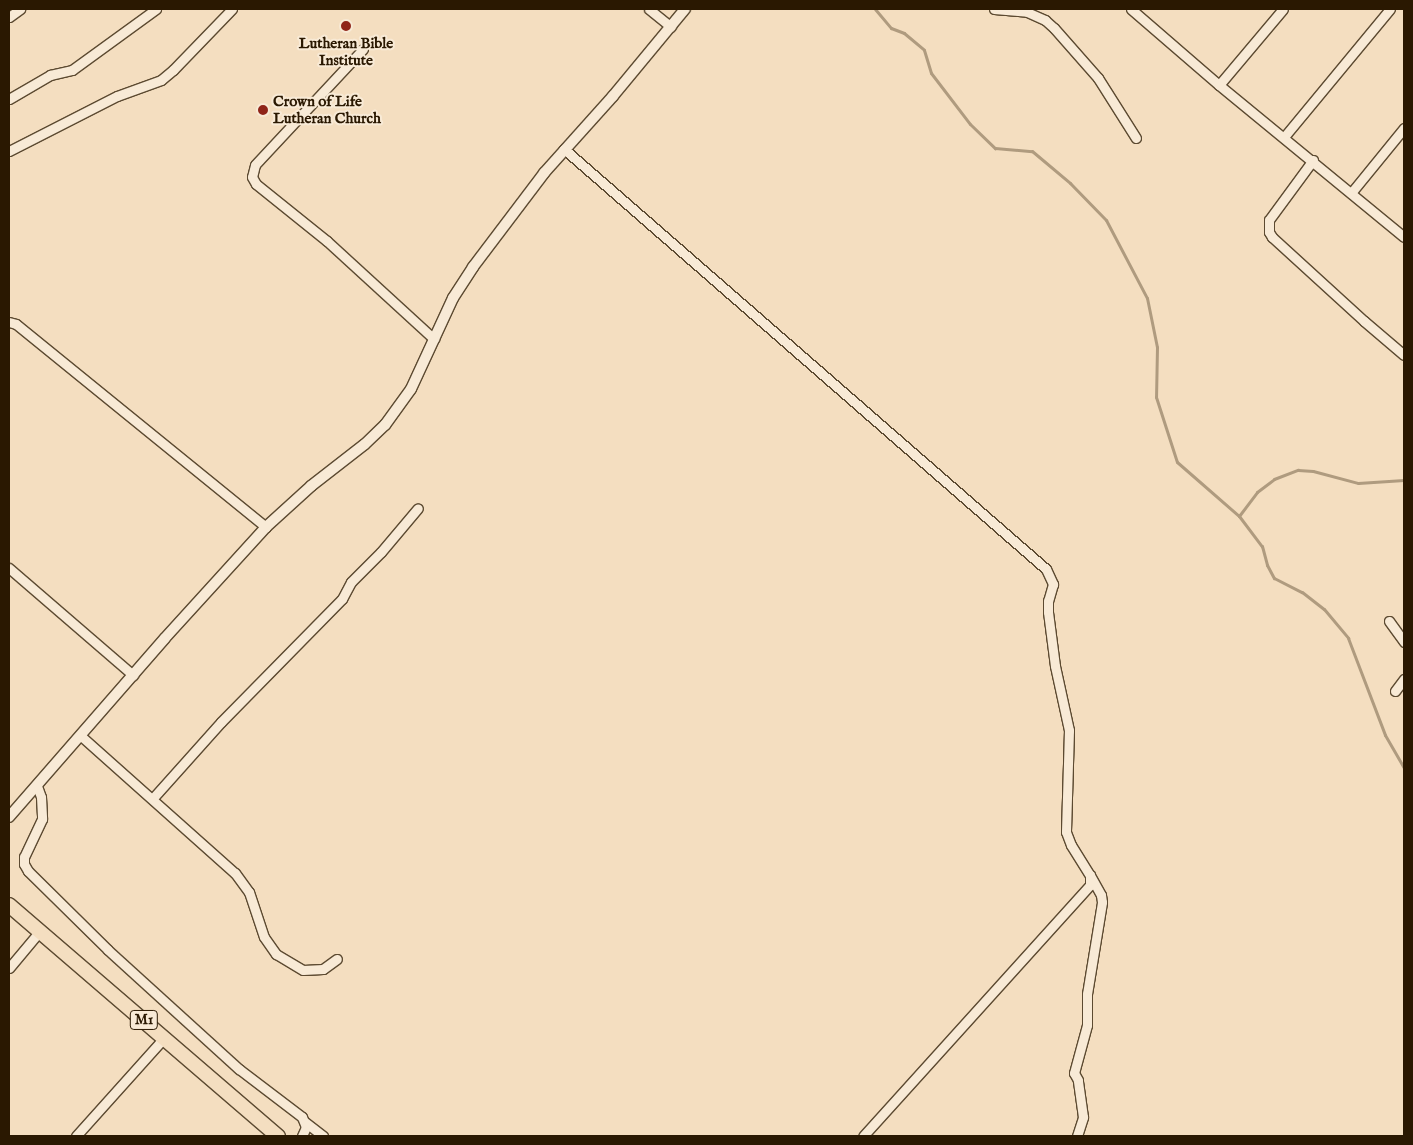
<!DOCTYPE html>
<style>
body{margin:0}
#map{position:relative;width:1413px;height:1145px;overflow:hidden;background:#f4dec0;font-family:"IM FELL English",serif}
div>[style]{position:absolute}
.stream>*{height:3px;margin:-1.5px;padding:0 1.5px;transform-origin:1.5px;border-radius:1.5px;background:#af9b7f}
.roads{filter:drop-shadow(1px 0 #5c4a31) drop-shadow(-1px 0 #5c4a31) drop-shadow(0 1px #5c4a31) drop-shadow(0 -1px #5c4a31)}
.minor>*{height:9px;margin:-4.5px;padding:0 4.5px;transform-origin:4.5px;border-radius:4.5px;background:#f8ead6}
.tertiary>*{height:10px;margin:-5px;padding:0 5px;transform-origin:5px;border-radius:5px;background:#f8ead6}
.trunk>*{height:14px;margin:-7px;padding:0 7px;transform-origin:7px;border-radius:7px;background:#f4dec0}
.dots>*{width:14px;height:14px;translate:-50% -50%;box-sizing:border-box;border:2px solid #f8ead6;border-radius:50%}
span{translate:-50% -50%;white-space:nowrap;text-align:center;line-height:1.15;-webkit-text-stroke:4px #f8ead6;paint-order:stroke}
.shield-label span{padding:1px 4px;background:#f8ead6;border:1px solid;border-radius:4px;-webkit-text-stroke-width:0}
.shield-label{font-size:14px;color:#2a1801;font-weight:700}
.poi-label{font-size:15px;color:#2a1801;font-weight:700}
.left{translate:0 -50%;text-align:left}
.frame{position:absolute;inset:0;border:10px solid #2a1801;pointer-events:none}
</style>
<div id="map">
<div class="stream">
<div style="left:875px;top:9px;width:25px;rotate:50deg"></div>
<div style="left:891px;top:28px;width:14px;rotate:21deg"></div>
<div style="left:904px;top:33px;width:26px;rotate:40deg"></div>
<div style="left:924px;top:50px;width:24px;rotate:73deg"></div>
<div style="left:931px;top:73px;width:64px;rotate:52.6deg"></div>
<div style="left:970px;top:124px;width:35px;rotate:44deg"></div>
<div style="left:995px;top:148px;width:37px;rotate:5deg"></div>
<div style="left:1032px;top:151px;width:50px;rotate:40.1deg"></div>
<div style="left:1070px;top:183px;width:52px;rotate:45.8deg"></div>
<div style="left:1106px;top:220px;width:88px;rotate:62.3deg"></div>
<div style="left:1147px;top:298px;width:50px;rotate:78.5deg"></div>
<div style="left:1157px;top:347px;width:50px;rotate:91.1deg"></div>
<div style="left:1156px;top:397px;width:68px;rotate:72.1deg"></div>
<div style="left:1177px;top:462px;width:82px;rotate:41.1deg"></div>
<div style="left:1239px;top:516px;width:38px;rotate:53deg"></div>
<div style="left:1262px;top:546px;width:20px;rotate:75deg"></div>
<div style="left:1267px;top:565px;width:15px;rotate:62deg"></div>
<div style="left:1274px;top:578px;width:31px;rotate:27deg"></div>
<div style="left:1302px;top:592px;width:28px;rotate:38deg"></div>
<div style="left:1324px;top:609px;width:38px;rotate:50deg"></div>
<div style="left:1348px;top:638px;width:104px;rotate:69.1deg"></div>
<div style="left:1385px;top:735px;width:38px;rotate:60deg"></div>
<div style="left:1239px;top:516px;width:30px;rotate:-53deg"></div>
<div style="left:1257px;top:492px;width:21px;rotate:-37deg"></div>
<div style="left:1274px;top:479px;width:26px;rotate:-21deg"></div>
<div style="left:1298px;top:470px;width:15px;rotate:4deg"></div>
<div style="left:1313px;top:471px;width:47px;rotate:14.9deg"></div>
<div style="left:1358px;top:483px;width:46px;rotate:-3.7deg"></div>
</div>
<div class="roads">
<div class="minor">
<div style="left:649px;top:9px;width:28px;rotate:39deg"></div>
<div style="left:994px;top:9px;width:33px;rotate:5deg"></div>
<div style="left:1027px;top:12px;width:20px;rotate:24deg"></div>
<div style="left:1045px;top:20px;width:12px;rotate:42deg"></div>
<div style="left:1054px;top:28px;width:67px;rotate:48.7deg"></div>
<div style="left:1098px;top:78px;width:71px;rotate:57.7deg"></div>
<div style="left:1131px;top:9px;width:116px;rotate:40.8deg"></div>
<div style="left:1219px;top:85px;width:239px;rotate:39.4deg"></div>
<div style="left:9px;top:17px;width:14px;rotate:-36deg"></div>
<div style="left:363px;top:49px;width:158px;rotate:133deg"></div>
<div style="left:255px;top:165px;width:12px;rotate:104deg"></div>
<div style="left:252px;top:177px;width:8px;rotate:60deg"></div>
<div style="left:256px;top:184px;width:91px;rotate:38.8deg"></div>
<div style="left:327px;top:241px;width:145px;rotate:42.5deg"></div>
<div style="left:1219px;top:85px;width:99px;rotate:-49.9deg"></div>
<div style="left:9px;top:99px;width:48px;rotate:-30.3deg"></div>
<div style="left:50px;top:75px;width:23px;rotate:-13deg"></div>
<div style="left:72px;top:70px;width:104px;rotate:-36deg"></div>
<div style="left:1284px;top:137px;width:166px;rotate:-50.4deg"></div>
<div style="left:564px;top:149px;width:639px;rotate:41.07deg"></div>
<div style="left:1046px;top:569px;width:17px;rotate:65deg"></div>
<div style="left:1053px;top:584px;width:18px;rotate:106deg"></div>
<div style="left:1048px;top:601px;width:11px;rotate:90deg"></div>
<div style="left:1048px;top:612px;width:54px;rotate:82.6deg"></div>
<div style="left:1055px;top:666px;width:66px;rotate:77.7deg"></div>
<div style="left:1069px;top:730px;width:102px;rotate:91.7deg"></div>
<div style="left:1066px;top:832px;width:14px;rotate:69deg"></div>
<div style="left:1071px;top:845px;width:36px;rotate:58deg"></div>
<div style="left:1090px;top:875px;width:10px;rotate:90deg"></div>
<div style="left:1090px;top:885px;width:338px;rotate:132.1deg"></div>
<div style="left:9px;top:151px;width:121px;rotate:-27deg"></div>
<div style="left:117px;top:96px;width:47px;rotate:-20deg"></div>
<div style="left:161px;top:80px;width:16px;rotate:-40deg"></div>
<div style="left:173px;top:70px;width:85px;rotate:-46deg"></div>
<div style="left:1313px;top:160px;width:74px;rotate:126.3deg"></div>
<div style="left:1269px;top:220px;width:12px;rotate:90deg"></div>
<div style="left:1269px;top:232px;width:6px;rotate:59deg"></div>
<div style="left:1272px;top:237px;width:125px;rotate:42.4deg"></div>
<div style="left:1364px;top:321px;width:52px;rotate:40.4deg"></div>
<div style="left:1351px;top:193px;width:84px;rotate:-50.8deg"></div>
<div style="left:9px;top:322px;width:7px;rotate:16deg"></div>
<div style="left:16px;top:324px;width:322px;rotate:39.1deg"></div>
<div style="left:9px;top:568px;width:164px;rotate:40.8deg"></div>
<div style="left:1389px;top:621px;width:26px;rotate:54deg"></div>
<div style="left:1395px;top:691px;width:15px;rotate:-53deg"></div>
<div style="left:81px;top:736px;width:206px;rotate:41.7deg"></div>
<div style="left:235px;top:873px;width:24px;rotate:54deg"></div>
<div style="left:249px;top:892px;width:47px;rotate:71.6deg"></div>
<div style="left:264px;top:937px;width:21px;rotate:55deg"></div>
<div style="left:276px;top:954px;width:31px;rotate:31deg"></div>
<div style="left:303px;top:970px;width:20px;rotate:-3deg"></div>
<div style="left:323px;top:969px;width:17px;rotate:-36deg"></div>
<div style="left:37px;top:786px;width:12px;rotate:70deg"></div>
<div style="left:41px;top:797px;width:22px;rotate:87deg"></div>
<div style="left:42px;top:819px;width:42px;rotate:115.3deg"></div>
<div style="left:24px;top:857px;width:7px;rotate:90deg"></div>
<div style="left:24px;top:864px;width:8px;rotate:60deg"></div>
<div style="left:28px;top:871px;width:112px;rotate:44.6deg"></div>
<div style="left:108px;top:950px;width:177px;rotate:42.3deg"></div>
<div style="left:239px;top:1069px;width:79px;rotate:37.3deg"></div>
<div style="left:302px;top:1117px;width:11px;rotate:68deg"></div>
<div style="left:306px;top:1127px;width:10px;rotate:114deg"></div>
<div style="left:153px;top:798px;width:102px;rotate:-48.2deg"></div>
<div style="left:221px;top:722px;width:173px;rotate:-45.5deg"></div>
<div style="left:342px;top:599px;width:19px;rotate:-62deg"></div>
<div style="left:351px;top:582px;width:42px;rotate:-45deg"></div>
<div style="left:381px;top:552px;width:57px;rotate:-49.9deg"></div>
<div style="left:9px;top:968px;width:48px;rotate:-50deg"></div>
<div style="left:305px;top:1122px;width:23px;rotate:38deg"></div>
<div style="left:76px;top:1136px;width:132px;rotate:-48.1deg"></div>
<div style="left:1077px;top:1136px;width:20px;rotate:-72deg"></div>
<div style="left:1083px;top:1117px;width:37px;rotate:-98deg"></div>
<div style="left:1078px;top:1080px;width:8px;rotate:-120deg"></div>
<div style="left:1074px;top:1073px;width:50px;rotate:-74.8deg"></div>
<div style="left:1087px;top:1025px;width:31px;rotate:-90deg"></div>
<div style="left:1087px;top:994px;width:93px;rotate:-80.7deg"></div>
<div style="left:1102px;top:902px;width:7px;rotate:-98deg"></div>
<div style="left:1101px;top:895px;width:23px;rotate:-119deg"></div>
</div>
<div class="tertiary">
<div style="left:9px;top:817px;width:237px;rotate:-48.9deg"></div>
<div style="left:165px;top:638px;width:150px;rotate:-47.7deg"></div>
<div style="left:266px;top:527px;width:61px;rotate:-42.3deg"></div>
<div style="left:311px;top:486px;width:68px;rotate:-37.9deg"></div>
<div style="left:365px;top:444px;width:28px;rotate:-44deg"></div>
<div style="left:385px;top:425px;width:44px;rotate:-54.2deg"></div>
<div style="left:411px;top:389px;width:100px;rotate:-65.2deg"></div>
<div style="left:453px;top:298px;width:37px;rotate:-57deg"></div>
<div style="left:473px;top:267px;width:118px;rotate:-52.9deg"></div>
<div style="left:544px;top:173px;width:103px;rotate:-48.1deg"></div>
<div style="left:613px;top:96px;width:113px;rotate:-50.4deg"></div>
</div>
<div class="trunk">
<div style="left:9px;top:905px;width:355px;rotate:40.7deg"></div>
</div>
</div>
<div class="dots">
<div style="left:346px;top:26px;background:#8f2418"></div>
<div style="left:263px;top:110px;background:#8f2418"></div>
</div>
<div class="shield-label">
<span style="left:144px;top:1020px">M1</span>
</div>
<div class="poi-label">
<span style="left:346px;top:52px">Lutheran Bible<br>Institute</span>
<span class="left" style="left:273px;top:110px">Crown of Life<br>Lutheran Church</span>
</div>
<div class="frame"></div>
</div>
